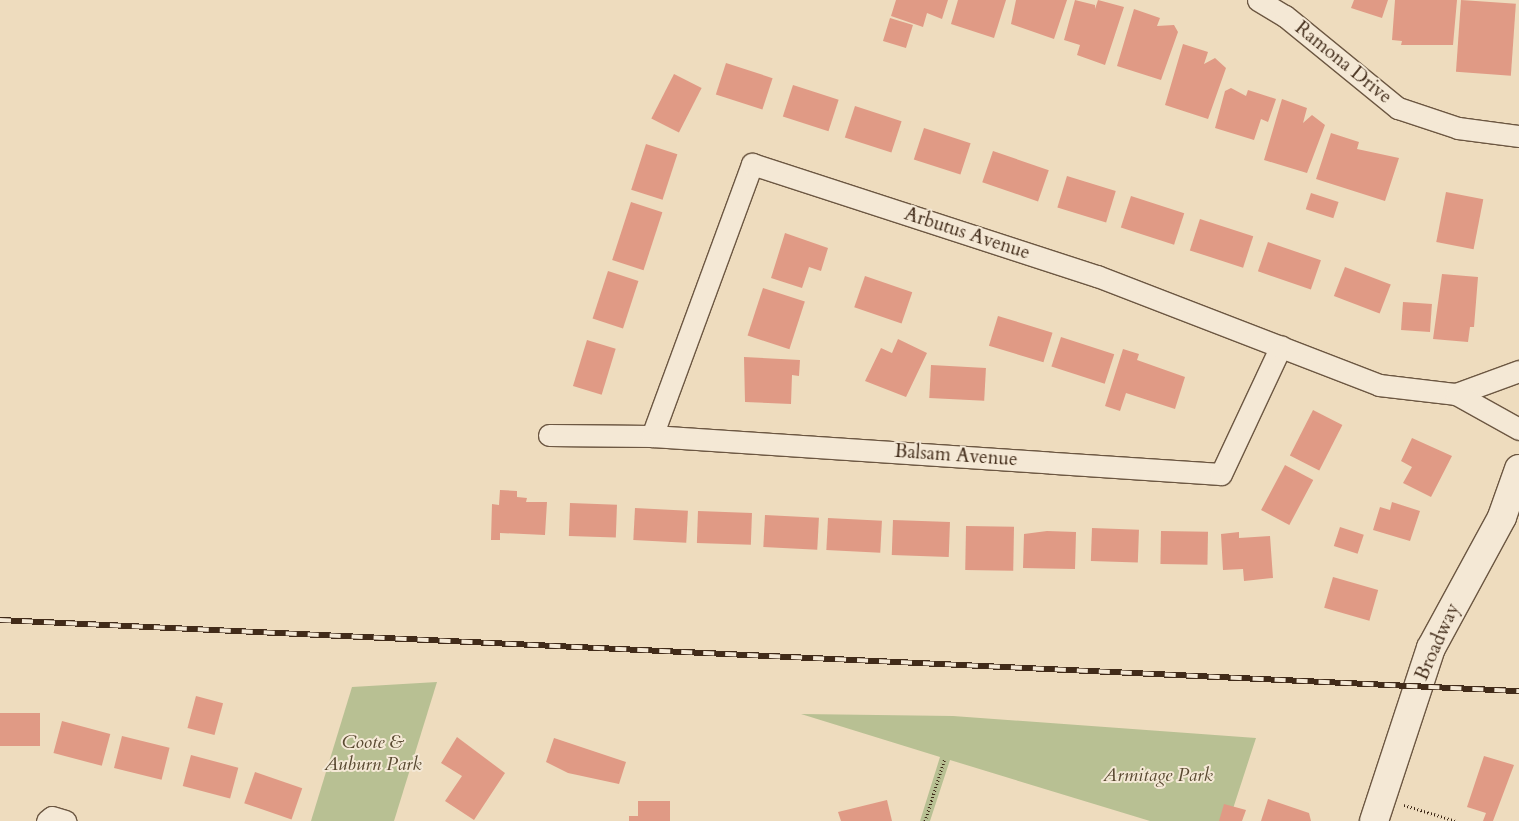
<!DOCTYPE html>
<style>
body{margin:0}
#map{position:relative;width:1519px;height:821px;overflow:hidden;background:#eedcbe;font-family:Cardo,serif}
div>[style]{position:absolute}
.green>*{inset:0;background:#b8c093}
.building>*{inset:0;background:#e09a85;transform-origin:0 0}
.path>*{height:3px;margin-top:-1.5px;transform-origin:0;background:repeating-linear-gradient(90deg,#412b19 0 1px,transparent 0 3.5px)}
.roads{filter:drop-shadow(1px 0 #6c5742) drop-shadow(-1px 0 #6c5742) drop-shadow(0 1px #6c5742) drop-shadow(0 -1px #6c5742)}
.minor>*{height:21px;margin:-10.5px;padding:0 10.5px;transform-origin:10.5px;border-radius:10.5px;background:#f4e8d5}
.tertiary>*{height:28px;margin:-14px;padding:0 14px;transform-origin:14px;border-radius:14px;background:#f4e8d5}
.rail>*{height:5.5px;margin-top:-2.75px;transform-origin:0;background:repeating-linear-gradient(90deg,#f4e8d5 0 11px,#412b19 0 22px);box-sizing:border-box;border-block:1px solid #412b19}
span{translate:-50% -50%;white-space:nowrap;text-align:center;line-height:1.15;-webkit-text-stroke:4px #f4e8d5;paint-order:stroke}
.street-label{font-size:19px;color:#412b19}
.park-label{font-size:19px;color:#594931;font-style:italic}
</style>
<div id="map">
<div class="green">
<div style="clip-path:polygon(437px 682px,394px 821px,311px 821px,352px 687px)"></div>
<div style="clip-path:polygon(801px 714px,953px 716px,1256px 738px,1229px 821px,1150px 821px,950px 760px,930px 821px,920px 821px,940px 757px)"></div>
</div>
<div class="building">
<div style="clip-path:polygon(896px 0,948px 0,942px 19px,927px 13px,923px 27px,891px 16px)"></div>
<div style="clip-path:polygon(958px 0,1006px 0,994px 38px,951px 24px)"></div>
<div style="clip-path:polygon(1016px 0,1067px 0,1054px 39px,1011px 24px)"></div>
<div style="clip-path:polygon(1075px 0,1095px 5px,1095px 9px,1098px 0,1124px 7px,1105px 65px,1077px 55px,1080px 45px,1064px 40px)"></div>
<div style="clip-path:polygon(1354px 0,1388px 0,1382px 18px,1351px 8px)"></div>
<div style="clip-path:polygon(1395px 0,1457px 0,1453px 45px,1401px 45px,1402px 41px,1392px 40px)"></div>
<div style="left:1461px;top:0;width:55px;height:72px;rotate:4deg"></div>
<div style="clip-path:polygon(1134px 9px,1160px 18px,1157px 26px,1174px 25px,1178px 32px,1161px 80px,1117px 66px)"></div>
<div style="left:890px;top:18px;width:24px;height:24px;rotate:17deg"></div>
<div style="clip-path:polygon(1183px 44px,1208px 52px,1204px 64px,1215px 58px,1226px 68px,1208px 119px,1165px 105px)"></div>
<div style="left:726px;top:63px;width:49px;height:33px;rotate:18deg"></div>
<div style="left:674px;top:74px;width:31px;height:50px;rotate:27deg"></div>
<div style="left:793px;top:85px;width:48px;height:33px;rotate:18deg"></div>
<div style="clip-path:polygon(1231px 88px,1246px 96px,1248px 90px,1276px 99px,1268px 122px,1261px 119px,1254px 140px,1215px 128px,1225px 91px)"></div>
<div style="clip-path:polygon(1282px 99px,1307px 108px,1303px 123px,1312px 115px,1325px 125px,1307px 173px,1264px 160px)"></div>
<div style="left:855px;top:106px;width:49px;height:33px;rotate:18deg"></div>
<div style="left:924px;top:128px;width:49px;height:33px;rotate:18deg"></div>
<div style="clip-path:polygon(1331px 133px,1359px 142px,1357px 149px,1399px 158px,1385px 201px,1316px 179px)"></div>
<div style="left:646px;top:144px;width:33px;height:48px;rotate:18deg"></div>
<div style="left:993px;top:151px;width:59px;height:33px;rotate:19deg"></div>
<div style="left:1067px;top:176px;width:51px;height:33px;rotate:17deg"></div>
<div style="left:1446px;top:192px;width:38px;height:51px;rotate:11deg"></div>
<div style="left:1311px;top:193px;width:29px;height:17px;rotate:18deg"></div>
<div style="left:1131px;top:196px;width:56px;height:33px;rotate:18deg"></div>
<div style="left:631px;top:202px;width:33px;height:61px;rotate:18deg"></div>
<div style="left:1200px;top:219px;width:56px;height:33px;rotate:18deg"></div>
<div style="clip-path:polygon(785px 233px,828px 248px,821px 271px,809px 267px,802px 288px,771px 278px)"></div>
<div style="left:1268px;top:242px;width:56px;height:31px;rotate:19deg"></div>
<div style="left:1345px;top:267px;width:49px;height:31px;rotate:21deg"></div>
<div style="left:608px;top:271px;width:32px;height:50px;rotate:18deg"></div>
<div style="clip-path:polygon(1442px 274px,1478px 277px,1474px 327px,1470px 327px,1468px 342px,1433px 339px)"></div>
<div style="left:865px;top:276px;width:50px;height:33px;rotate:19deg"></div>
<div style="left:763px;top:288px;width:44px;height:50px;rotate:18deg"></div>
<div style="left:1403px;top:302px;width:29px;height:28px;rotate:4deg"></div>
<div style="left:998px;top:316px;width:57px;height:31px;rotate:17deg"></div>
<div style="left:1061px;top:337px;width:56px;height:31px;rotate:18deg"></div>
<div style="clip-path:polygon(898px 339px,927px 353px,906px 397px,865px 381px,881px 348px,892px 353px)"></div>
<div style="left:587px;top:340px;width:30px;height:48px;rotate:17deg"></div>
<div style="clip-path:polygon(1123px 349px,1139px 354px,1137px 360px,1185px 377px,1175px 409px,1126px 393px,1120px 411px,1105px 406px)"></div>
<div style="clip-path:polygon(744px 357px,800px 360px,799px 376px,792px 375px,791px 404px,745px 402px)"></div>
<div style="left:931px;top:365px;width:55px;height:33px;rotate:3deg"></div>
<div style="left:1313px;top:410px;width:33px;height:51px;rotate:27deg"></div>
<div style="clip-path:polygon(1412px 438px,1452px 456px,1431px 497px,1403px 483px,1412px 467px,1401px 461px)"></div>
<div style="left:1285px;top:465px;width:32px;height:51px;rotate:28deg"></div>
<div style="clip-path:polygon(500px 490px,517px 491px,517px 497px,527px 498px,526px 502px,547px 502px,545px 535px,500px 533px,500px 540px,491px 540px,492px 504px,499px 505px)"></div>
<div style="clip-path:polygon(1392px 502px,1420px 511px,1410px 541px,1373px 530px,1380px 507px,1390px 510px)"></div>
<div style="left:570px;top:503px;width:47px;height:33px;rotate:2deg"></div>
<div style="left:635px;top:508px;width:53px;height:32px;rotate:3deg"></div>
<div style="left:698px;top:511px;width:54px;height:32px;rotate:2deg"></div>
<div style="left:765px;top:515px;width:54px;height:32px;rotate:3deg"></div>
<div style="left:828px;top:518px;width:54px;height:32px;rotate:3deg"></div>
<div style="left:893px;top:520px;width:57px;height:35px;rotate:2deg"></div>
<div style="left:966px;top:526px;width:48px;height:44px;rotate:1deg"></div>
<div style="left:1340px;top:527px;width:25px;height:20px;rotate:18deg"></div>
<div style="left:1092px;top:528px;width:47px;height:33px;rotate:2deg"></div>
<div style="clip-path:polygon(1047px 531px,1076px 532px,1075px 569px,1023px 568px,1024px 534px)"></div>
<div style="left:1161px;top:531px;width:47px;height:33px;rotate:1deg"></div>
<div style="clip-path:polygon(1239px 532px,1239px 538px,1270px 536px,1273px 578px,1244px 581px,1243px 569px,1223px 570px,1221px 534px)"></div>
<div style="left:1333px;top:577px;width:47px;height:32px;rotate:16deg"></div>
<div style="left:196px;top:696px;width:28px;height:33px;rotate:15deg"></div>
<div style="left:0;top:713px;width:40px;height:33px"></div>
<div style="left:62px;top:721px;width:50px;height:33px;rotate:15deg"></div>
<div style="left:122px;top:736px;width:49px;height:33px;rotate:14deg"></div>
<div style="clip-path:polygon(457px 737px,505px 773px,474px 820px,445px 801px,462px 776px,441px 763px)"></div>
<div style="clip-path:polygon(554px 738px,626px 762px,619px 784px,568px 773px,546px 762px)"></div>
<div style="left:191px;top:755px;width:49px;height:32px;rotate:15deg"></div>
<div style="clip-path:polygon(1484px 756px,1514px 765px,1493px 821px,1483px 821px,1486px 813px,1467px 807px)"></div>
<div style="left:255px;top:772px;width:50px;height:33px;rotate:19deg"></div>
<div style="clip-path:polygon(1268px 799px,1309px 813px,1311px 821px,1261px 821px)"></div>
<div style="clip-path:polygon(887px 800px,892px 821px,841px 821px,838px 812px)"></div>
<div style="clip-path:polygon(638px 801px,670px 801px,670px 821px,629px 821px,629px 816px,638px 816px)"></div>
<div style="clip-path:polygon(1224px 804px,1246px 810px,1242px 821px,1219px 821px)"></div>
</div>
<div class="path">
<div style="left:1404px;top:805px;width:54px;rotate:17.1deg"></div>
<div style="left:925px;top:821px;width:66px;rotate:-72.4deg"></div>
</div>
<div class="roads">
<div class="minor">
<div style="left:1258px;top:0;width:31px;rotate:31deg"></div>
<div style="left:1285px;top:16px;width:146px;rotate:39.2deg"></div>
<div style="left:1398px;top:108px;width:63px;rotate:18.4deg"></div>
<div style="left:1458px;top:128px;width:62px;rotate:7.5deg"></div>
<div style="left:1456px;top:394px;width:67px;rotate:-20.1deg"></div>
<div style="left:549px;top:435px;width:103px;rotate:0.6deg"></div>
<div style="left:652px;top:436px;width:570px;rotate:3.82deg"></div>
<div style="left:1221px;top:474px;width:141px;rotate:-64.9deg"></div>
<div style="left:652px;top:436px;width:290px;rotate:-69.8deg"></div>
<div style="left:752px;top:164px;width:363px;rotate:18deg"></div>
<div style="left:1097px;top:276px;width:302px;rotate:21.1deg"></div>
<div style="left:1379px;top:385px;width:78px;rotate:6.7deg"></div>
<div style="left:1456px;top:394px;width:72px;rotate:29.1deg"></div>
<div style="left:47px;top:821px;width:6px;rotate:-39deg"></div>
<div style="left:52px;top:817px;width:14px;rotate:17deg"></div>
</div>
<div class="tertiary">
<div style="left:1374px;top:821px;width:182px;rotate:-71.8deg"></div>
<div style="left:1431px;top:648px;width:149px;rotate:-61.5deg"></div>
<div style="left:1502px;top:517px;width:51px;rotate:-70.5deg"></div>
</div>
</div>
<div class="rail">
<div style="left:0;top:620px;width:1521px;rotate:2.68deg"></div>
</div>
<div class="street-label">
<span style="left:1343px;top:63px;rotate:39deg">Ramona Drive</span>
<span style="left:967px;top:234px;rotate:18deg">Arbutus Avenue</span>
<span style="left:956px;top:456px;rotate:4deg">Balsam Avenue</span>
<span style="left:1438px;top:642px;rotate:-66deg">Broadway</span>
</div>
<div class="park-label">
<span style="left:373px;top:754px">Coote &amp;<br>Auburn Park</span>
<span style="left:1158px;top:776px">Armitage Park</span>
</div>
</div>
